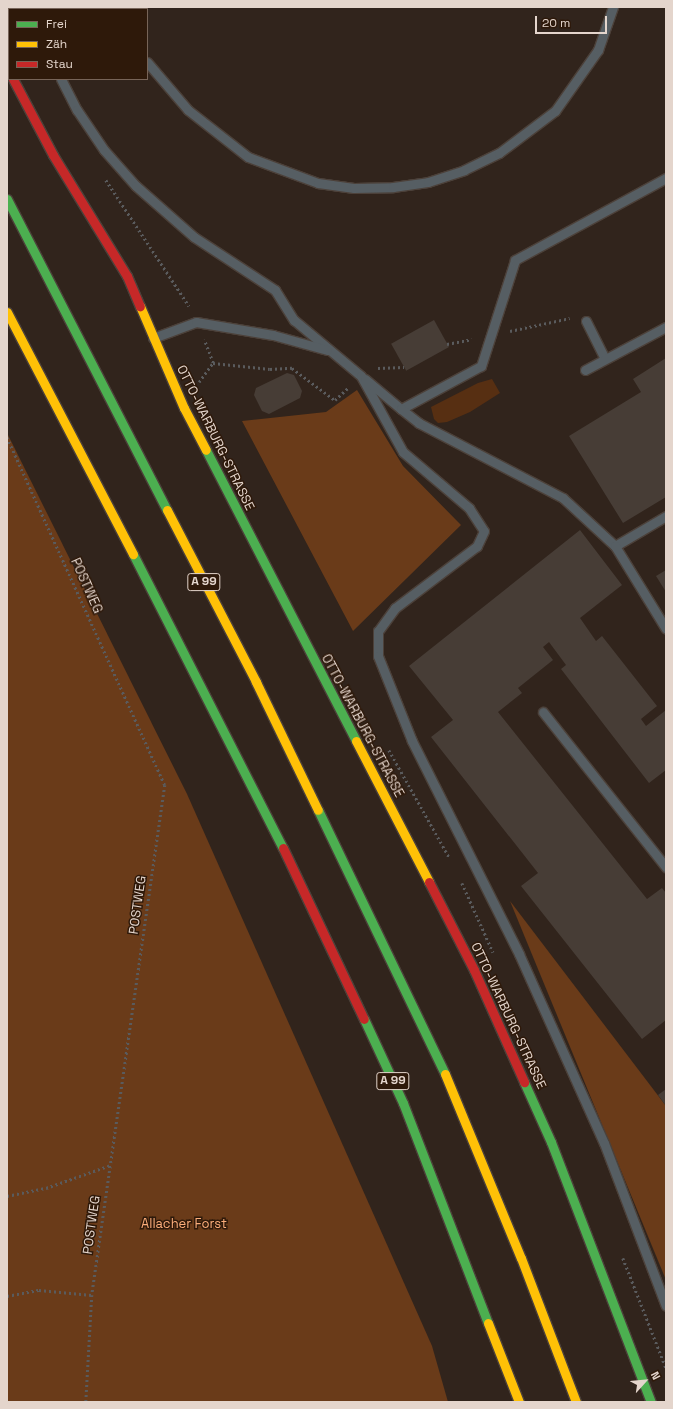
<!DOCTYPE html>
<meta charset="utf-8">
<style>
body{margin:0}
#map{position:relative;width:673px;height:1409px;overflow:hidden;background:#31241c;font-family:"Space Grotesk",sans-serif}
div>[style]{position:absolute}
.green>*{inset:0;background:#572f12}
.forest>*{inset:0;background:#6a3b19}
.building>*{inset:0;background:#473d36;transform-origin:0 0}
.path>*{height:2.5px;margin-top:-1.25px;transform-origin:0;background:repeating-linear-gradient(90deg,#5a5b5d 0 2px,transparent 0 5px)}
.roads{filter:drop-shadow(1px 0 #4c413a) drop-shadow(-1px 0 #4c413a) drop-shadow(0 1px #4c413a) drop-shadow(0 -1px #4c413a)}
.lane>*{height:9px;margin:-4.5px;padding:0 4.5px;transform-origin:4.5px;border-radius:4.5px;background:#565e63}
.fast>*{height:9px;margin:-4.5px;padding:0 4.5px;transform-origin:4.5px;border-radius:4.5px;background:#4caf50}
.slow>*{height:9px;margin:-4.5px;padding:0 4.5px;transform-origin:4.5px;border-radius:4.5px;background:#ffc107}
.jam>*{height:9px;margin:-4.5px;padding:0 4.5px;transform-origin:4.5px;border-radius:4.5px;background:#c62828}
span{translate:-50% -50%;white-space:nowrap;text-align:center;line-height:1.15;-webkit-text-stroke:3px #2e190a;paint-order:stroke}
.shield-label span{padding:1px 3px;background:#2e190a;border:1px solid;border-radius:3px;-webkit-text-stroke-width:0}
.shield-label{font-size:12px;color:#e4d5cc;font-weight:700}
.street-label{font-size:13px;color:#e4d5cc}
.park-label{font-size:13px;color:#fbad7a}
.frame{position:absolute;inset:0;border:8px solid #e4d5cc;pointer-events:none}
.legend{position:absolute;left:8px;top:8px;width:140px;height:72px;box-sizing:border-box;background:#2e190a;border:1px solid #776458;margin:0;padding:5px 7px;list-style:none;font-size:12px;color:#e4d5cc}
.legend li{display:flex;align-items:center;gap:8px;height:20px}
.legend b{width:20px;border:1px solid #776458}
.north{position:absolute;left:625px;top:1361px;width:40px;height:40px;-webkit-text-stroke:3px #2e190a;paint-order:stroke;rotate:63deg;font-size:11px;font-weight:700;line-height:16px;text-align:center;color:#e4d5cc}
.north::after{content:'';display:block;margin:auto;width:14px;height:18px;background:#e4d5cc;clip-path:polygon(50% 0,100% 100%,50% 72%,0 100%)}
.scale{position:absolute;left:535px;top:16px;width:72px;height:18px;box-sizing:border-box;border:2px solid #e4d5cc;border-top:0;padding-left:5px;font-size:12px;line-height:14px;white-space:nowrap;color:#e4d5cc;-webkit-text-stroke:3px #2e190a;paint-order:stroke}
</style>
<div id="map">
<div class="green">
<div style="clip-path:polygon(492px 379px,500px 393px,470px 412px,447px 422px,438px 423px,434px 419px,431px 407px,478px 383px)"></div>
</div>
<div class="forest">
<div style="clip-path:polygon(357px 390px,403px 466px,461px 525px,353px 631px,242px 421px,326px 412px)"></div>
<div style="clip-path:polygon(7px 433px,187px 794px,432px 1346px,448px 1402px,7px 1402px)"></div>
<div style="clip-path:polygon(510px 901px,666px 1106px,666px 1280px)"></div>
</div>
<div class="building">
<div style="left:434px;top:320px;width:31px;height:49px;rotate:61deg"></div>
<div style="clip-path:polygon(666px 358px,666px 497px,623px 523px,569px 436px,641px 392px,633px 379px)"></div>
<div style="clip-path:polygon(287px 373px,294px 375px,302px 391px,300px 398px,269px 414px,262px 411px,254px 395px,256px 388px)"></div>
<div style="clip-path:polygon(580px 530px,622px 585px,580px 618px,596px 641px,602px 636px,657px 706px,641px 719px,646px 726px,666px 710px,666px 770px,649px 783px,561px 669px,566px 665px,549px 642px,543px 647px,553px 660px,518px 688px,522px 693px,498px 712px,647px 899px,662px 888px,666px 893px,666px 1020px,642px 1039px,521px 886px,538px 873px,431px 737px,453px 720px,409px 666px)"></div>
<div style="clip-path:polygon(666px 570px,666px 592px,656px 576px)"></div>
<div style="clip-path:polygon(666px 1089px,666px 1106px,658px 1095px)"></div>
</div>
<div class="path">
<div style="left:106px;top:180px;width:151px;rotate:56.6deg"></div>
<div style="left:510px;top:331px;width:61px;rotate:-12.2deg"></div>
<div style="left:447px;top:344px;width:25px;rotate:-11deg"></div>
<div style="left:213px;top:363px;width:57px;rotate:6deg"></div>
<div style="left:270px;top:369px;width:22px;rotate:-3deg"></div>
<div style="left:292px;top:368px;width:54px;rotate:36.7deg"></div>
<div style="left:335px;top:400px;width:18px;rotate:-43deg"></div>
<div style="left:378px;top:368px;width:26px;rotate:-2deg"></div>
<div style="left:199px;top:382px;width:24px;rotate:-54deg"></div>
<div style="left:213px;top:363px;width:25px;rotate:-111deg"></div>
<div style="left:7px;top:437px;width:382px;rotate:65.6deg"></div>
<div style="left:165px;top:785px;width:515px;rotate:98.15deg"></div>
<div style="left:92px;top:1295px;width:107px;rotate:93.2deg"></div>
<div style="left:389px;top:750px;width:123px;rotate:60.7deg"></div>
<div style="left:462px;top:883px;width:76px;rotate:65.8deg"></div>
<div style="left:7px;top:1196px;width:40px;rotate:-12deg"></div>
<div style="left:46px;top:1188px;width:69px;rotate:-19.5deg"></div>
<div style="left:623px;top:1258px;width:118px;rotate:68.6deg"></div>
<div style="left:7px;top:1296px;width:33px;rotate:-11deg"></div>
<div style="left:39px;top:1290px;width:53px;rotate:5.4deg"></div>
</div>
<div class="roads">
<div class="lane">
<div style="left:24px;top:7px;width:2px;rotate:63deg"></div>
<div style="left:116px;top:7px;width:2px;rotate:63deg"></div>
<div style="left:147px;top:62px;width:63px;rotate:49.5deg"></div>
<div style="left:188px;top:110px;width:76px;rotate:38.1deg"></div>
<div style="left:248px;top:157px;width:75px;rotate:20.4deg"></div>
<div style="left:318px;top:183px;width:36px;rotate:8deg"></div>
<div style="left:354px;top:188px;width:39px;rotate:-1deg"></div>
<div style="left:393px;top:187px;width:35px;rotate:-8deg"></div>
<div style="left:428px;top:182px;width:38px;rotate:-18deg"></div>
<div style="left:464px;top:170px;width:39px;rotate:-26deg"></div>
<div style="left:499px;top:153px;width:70px;rotate:-36.9deg"></div>
<div style="left:555px;top:111px;width:75px;rotate:-54.8deg"></div>
<div style="left:598px;top:50px;width:46px;rotate:-70.8deg"></div>
<div style="left:61px;top:79px;width:35px;rotate:63deg"></div>
<div style="left:77px;top:110px;width:48px;rotate:56deg"></div>
<div style="left:104px;top:150px;width:48px;rotate:48.4deg"></div>
<div style="left:136px;top:186px;width:77px;rotate:41.3deg"></div>
<div style="left:194px;top:237px;width:97px;rotate:33.2deg"></div>
<div style="left:275px;top:290px;width:36px;rotate:58deg"></div>
<div style="left:294px;top:320px;width:87px;rotate:39.9deg"></div>
<div style="left:361px;top:376px;width:87px;rotate:61.1deg"></div>
<div style="left:403px;top:452px;width:87px;rotate:40.3deg"></div>
<div style="left:469px;top:508px;width:27px;rotate:57deg"></div>
<div style="left:484px;top:531px;width:17px;rotate:115deg"></div>
<div style="left:477px;top:546px;width:103px;rotate:142.9deg"></div>
<div style="left:395px;top:608px;width:29px;rotate:126deg"></div>
<div style="left:378px;top:631px;width:25px;rotate:90deg"></div>
<div style="left:378px;top:656px;width:92px;rotate:68.2deg"></div>
<div style="left:412px;top:741px;width:238px;rotate:63.3deg"></div>
<div style="left:519px;top:954px;width:207px;rotate:65.8deg"></div>
<div style="left:604px;top:1143px;width:174px;rotate:69.2deg"></div>
<div style="left:586px;top:321px;width:42px;rotate:63.4deg"></div>
<div style="left:153px;top:338px;width:46px;rotate:-20.4deg"></div>
<div style="left:196px;top:322px;width:78px;rotate:9.6deg"></div>
<div style="left:273px;top:335px;width:56px;rotate:15.5deg"></div>
<div style="left:585px;top:370px;width:92px;rotate:-28deg"></div>
<div style="left:365px;top:379px;width:47px;rotate:39.8deg"></div>
<div style="left:401px;top:409px;width:91px;rotate:-28.3deg"></div>
<div style="left:481px;top:366px;width:111px;rotate:-72.2deg"></div>
<div style="left:515px;top:260px;width:172px;rotate:-28.5deg"></div>
<div style="left:401px;top:409px;width:23px;rotate:38deg"></div>
<div style="left:419px;top:423px;width:162px;rotate:27.5deg"></div>
<div style="left:563px;top:498px;width:71px;rotate:42.7deg"></div>
<div style="left:615px;top:546px;width:59px;rotate:-30.5deg"></div>
<div style="left:615px;top:546px;width:97px;rotate:58.4deg"></div>
<div style="left:543px;top:712px;width:198px;rotate:51.6deg"></div>
</div>
<div class="fast">
<div style="left:7px;top:199px;width:350px;rotate:62.8deg"></div>
<div style="left:206px;top:450px;width:327px;rotate:62.7deg"></div>
<div style="left:133px;top:554px;width:330px;rotate:63deg"></div>
<div style="left:318px;top:810px;width:293px;rotate:64.3deg"></div>
<div style="left:364px;top:1019px;width:93px;rotate:65.1deg"></div>
<div style="left:403px;top:1103px;width:236px;rotate:68.9deg"></div>
<div style="left:524px;top:1082px;width:66px;rotate:65.8deg"></div>
<div style="left:551px;top:1142px;width:279px;rotate:69deg"></div>
</div>
<div class="slow">
<div style="left:140px;top:306px;width:111px;rotate:66.7deg"></div>
<div style="left:184px;top:408px;width:47px;rotate:62.4deg"></div>
<div style="left:7px;top:312px;width:273px;rotate:62.5deg"></div>
<div style="left:167px;top:510px;width:194px;rotate:62.6deg"></div>
<div style="left:256px;top:682px;width:142px;rotate:64.2deg"></div>
<div style="left:356px;top:741px;width:159px;rotate:62.6deg"></div>
<div style="left:445px;top:1074px;width:199px;rotate:67.6deg"></div>
<div style="left:521px;top:1258px;width:154px;rotate:69.1deg"></div>
<div style="left:488px;top:1323px;width:85px;rotate:68.6deg"></div>
</div>
<div class="jam">
<div style="left:13px;top:79px;width:86px;rotate:62.2deg"></div>
<div style="left:53px;top:155px;width:142px;rotate:58.6deg"></div>
<div style="left:127px;top:276px;width:33px;rotate:67deg"></div>
<div style="left:283px;top:848px;width:189px;rotate:64.7deg"></div>
<div style="left:429px;top:882px;width:99px;rotate:62.9deg"></div>
<div style="left:474px;top:970px;width:123px;rotate:65.9deg"></div>
</div>
</div>
<div class="shield-label">
<span style="left:204px;top:582px">A 99</span>
<span style="left:393px;top:1081px">A 99</span>
</div>
<div class="street-label">
<span style="left:215px;top:438px;rotate:64deg">OTTO-WARBURG-STRASSE</span>
<span style="left:86px;top:586px;rotate:66deg">POSTWEG</span>
<span style="left:362px;top:726px;rotate:62deg">OTTO-WARBURG-STRASSE</span>
<span style="left:138px;top:905px;rotate:-82deg">POSTWEG</span>
<span style="left:508px;top:1016px;rotate:65deg">OTTO-WARBURG-STRASSE</span>
<span style="left:92px;top:1225px;rotate:-82deg">POSTWEG</span>
</div>
<div class="park-label">
<span style="left:184px;top:1224px">Allacher Forst</span>
</div>
<div class="frame"></div>
<ul class="legend">
<li><b style="height:5px;background:#4caf50"></b>Frei</li>
<li><b style="height:5px;background:#ffc107"></b>Zäh</li>
<li><b style="height:5px;background:#c62828"></b>Stau</li>
</ul>
<div class="north">N</div>
<div class="scale">20 m</div>
</div>
